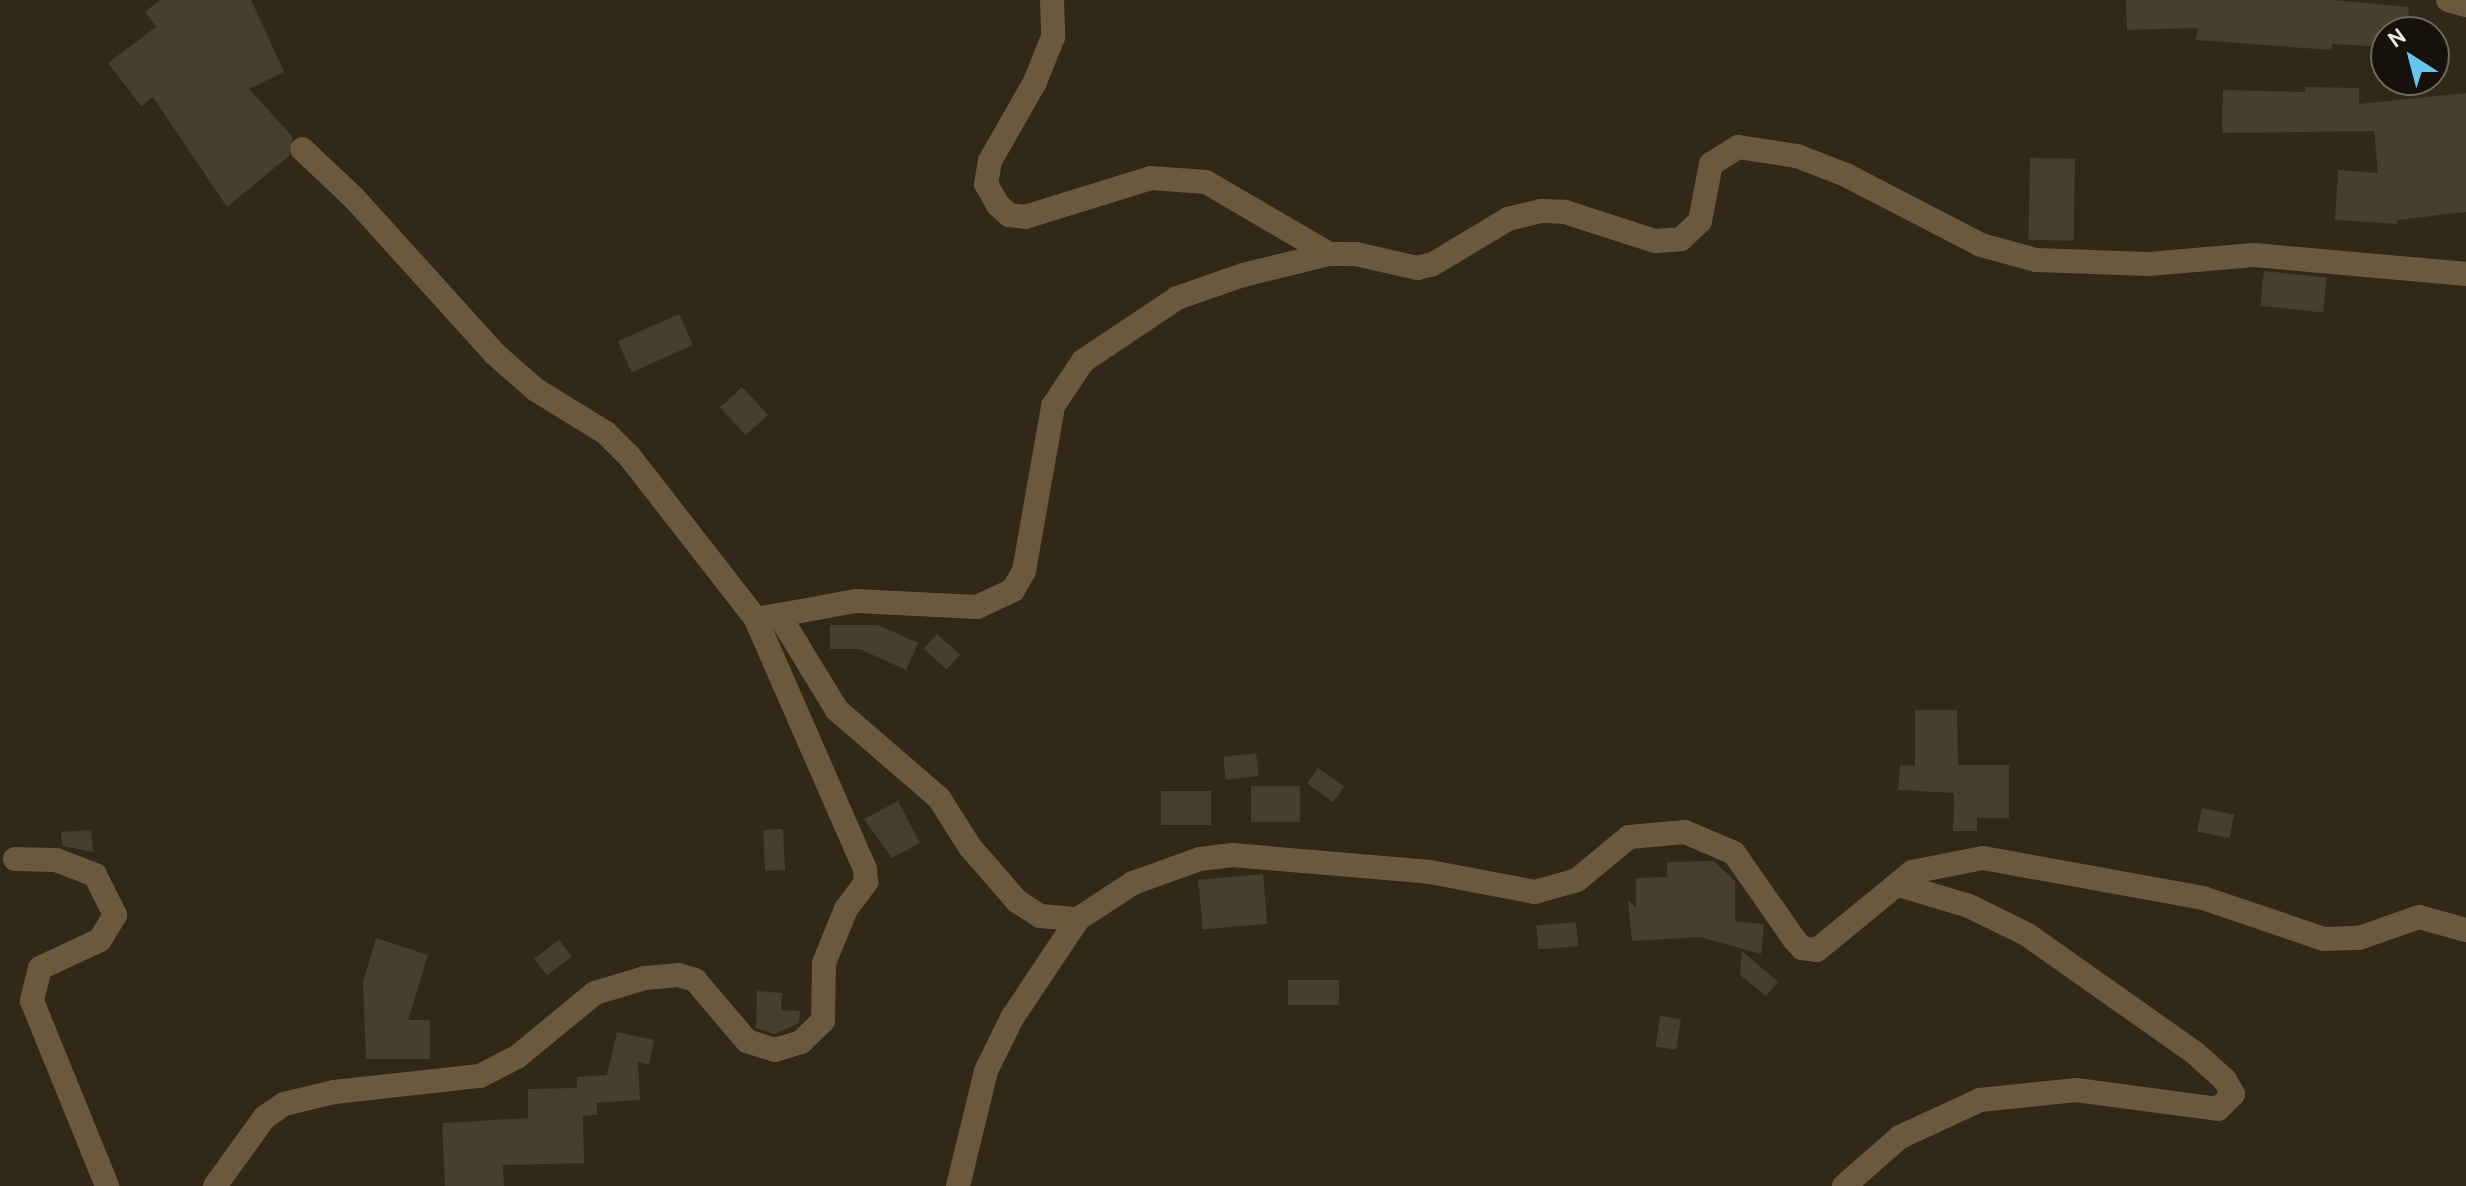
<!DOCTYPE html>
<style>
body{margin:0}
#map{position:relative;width:2466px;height:1186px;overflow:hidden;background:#312817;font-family:Cabin,sans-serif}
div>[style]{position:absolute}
.building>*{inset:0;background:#483e2d;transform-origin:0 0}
.minor>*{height:24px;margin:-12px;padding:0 12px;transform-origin:12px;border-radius:12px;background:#6a593c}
span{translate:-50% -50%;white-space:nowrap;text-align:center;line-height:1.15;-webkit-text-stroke:6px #16110a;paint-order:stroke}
.north{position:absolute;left:2370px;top:16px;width:80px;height:80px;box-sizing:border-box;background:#16110a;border:2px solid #6d685f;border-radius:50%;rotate:324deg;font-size:22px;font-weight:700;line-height:32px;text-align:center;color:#f0eadf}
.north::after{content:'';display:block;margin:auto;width:28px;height:36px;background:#68c4f0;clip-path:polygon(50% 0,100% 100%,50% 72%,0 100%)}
</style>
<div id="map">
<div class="building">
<div style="clip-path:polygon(160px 0,251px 0,284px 72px,249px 89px,293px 137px,289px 156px,227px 207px,153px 97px,141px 106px,108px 63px,156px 27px,145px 12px)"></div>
<div style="clip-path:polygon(2126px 0,2334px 0,2409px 7px,2407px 32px,2386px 32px,2386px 47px,2332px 44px,2331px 50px,2196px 40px,2198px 28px,2127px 30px)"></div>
<div style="clip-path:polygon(2305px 87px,2359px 88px,2359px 104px,2466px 93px,2466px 212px,2397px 220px,2397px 224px,2335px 220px,2338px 170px,2378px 173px,2374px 131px,2222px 133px,2223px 90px,2305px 92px)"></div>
<div style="left:2030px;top:158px;width:45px;height:82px;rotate:1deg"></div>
<div style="left:2264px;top:271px;width:63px;height:35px;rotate:6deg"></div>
<div style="left:679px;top:314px;width:34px;height:67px;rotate:66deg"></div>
<div style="left:742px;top:387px;width:38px;height:30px;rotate:47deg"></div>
<div style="clip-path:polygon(830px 625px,878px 625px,918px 643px,906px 670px,860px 649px,830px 649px)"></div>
<div style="left:937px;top:634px;width:31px;height:20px;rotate:42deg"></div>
<div style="clip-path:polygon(1915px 710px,1957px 710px,1958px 765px,2009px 765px,2009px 818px,1977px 818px,1977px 831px,1953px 831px,1954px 793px,1898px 790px,1900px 765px,1915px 766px)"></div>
<div style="left:1256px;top:753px;width:23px;height:33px;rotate:83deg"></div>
<div style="left:1318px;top:768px;width:32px;height:19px;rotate:35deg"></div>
<div style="left:1251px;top:786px;width:49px;height:36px"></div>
<div style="left:1161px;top:791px;width:50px;height:34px"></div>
<div style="clip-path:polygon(898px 801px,920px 843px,892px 858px,864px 819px)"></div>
<div style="left:2202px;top:808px;width:33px;height:24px;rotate:12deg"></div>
<div style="left:783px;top:829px;width:41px;height:20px;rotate:87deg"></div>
<div style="clip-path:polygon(91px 830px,93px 852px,62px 846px,61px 832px)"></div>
<div style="clip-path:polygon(1714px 861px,1735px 881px,1735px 921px,1764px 924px,1761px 954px,1700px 937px,1632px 941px,1628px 900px,1636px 907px,1636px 878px,1667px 877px,1667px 862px)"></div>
<div style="left:1263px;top:874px;width:50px;height:65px;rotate:85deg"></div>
<div style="left:1576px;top:922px;width:24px;height:40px;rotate:85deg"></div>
<div style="clip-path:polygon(376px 938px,428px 955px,408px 1020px,430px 1020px,430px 1059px,366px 1059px,363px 982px)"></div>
<div style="left:559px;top:940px;width:21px;height:31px;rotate:53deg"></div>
<div style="clip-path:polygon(1742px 951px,1778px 982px,1766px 996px,1740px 975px)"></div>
<div style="left:1288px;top:980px;width:51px;height:25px"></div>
<div style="clip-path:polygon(757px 991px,782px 993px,781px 1010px,800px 1011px,799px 1023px,775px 1034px,756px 1028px)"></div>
<div style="left:1660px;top:1016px;width:21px;height:31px;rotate:8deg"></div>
<div style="clip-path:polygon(617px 1032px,654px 1040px,649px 1065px,638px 1062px,640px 1100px,597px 1103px,597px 1115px,583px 1116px,584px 1163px,503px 1165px,504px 1186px,445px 1186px,442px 1123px,528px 1118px,528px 1089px,577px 1088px,577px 1077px,607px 1075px)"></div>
</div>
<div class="minor">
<div style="left:1052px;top:0;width:37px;rotate:88deg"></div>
<div style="left:1053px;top:37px;width:48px;rotate:111.8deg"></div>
<div style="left:1035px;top:82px;width:91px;rotate:119.7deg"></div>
<div style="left:990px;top:161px;width:23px;rotate:100deg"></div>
<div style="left:986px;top:184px;width:24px;rotate:60deg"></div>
<div style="left:998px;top:205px;width:15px;rotate:42deg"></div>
<div style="left:1009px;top:215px;width:16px;rotate:7deg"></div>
<div style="left:1025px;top:217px;width:132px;rotate:-17.2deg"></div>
<div style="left:1151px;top:178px;width:55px;rotate:4.2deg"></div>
<div style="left:1206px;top:182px;width:143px;rotate:30.3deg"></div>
<div style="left:2448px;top:0;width:19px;rotate:16deg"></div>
<div style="left:779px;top:615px;width:78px;rotate:-10.3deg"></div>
<div style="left:856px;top:601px;width:121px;rotate:2.8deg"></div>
<div style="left:977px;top:607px;width:40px;rotate:-25deg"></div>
<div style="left:1013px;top:590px;width:22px;rotate:-60deg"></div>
<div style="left:1024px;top:571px;width:168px;rotate:-80deg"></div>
<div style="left:1053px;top:406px;width:54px;rotate:-56.3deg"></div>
<div style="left:1083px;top:361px;width:113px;rotate:-33.8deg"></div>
<div style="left:1177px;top:298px;width:70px;rotate:-19.2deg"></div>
<div style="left:1243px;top:275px;width:89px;rotate:-13.7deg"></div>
<div style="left:1329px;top:254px;width:27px"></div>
<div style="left:1356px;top:254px;width:63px;rotate:12.9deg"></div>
<div style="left:1417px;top:268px;width:16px;rotate:-14deg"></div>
<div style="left:1433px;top:264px;width:87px;rotate:-31deg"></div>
<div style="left:1508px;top:219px;width:34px;rotate:-14deg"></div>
<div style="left:1541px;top:211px;width:24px;rotate:2deg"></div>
<div style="left:1565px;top:212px;width:95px;rotate:17.9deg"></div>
<div style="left:1655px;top:241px;width:26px;rotate:-4deg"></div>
<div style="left:1681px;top:239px;width:26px;rotate:-43deg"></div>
<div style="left:1700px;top:221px;width:58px;rotate:-79.1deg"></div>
<div style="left:1711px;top:164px;width:32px;rotate:-32deg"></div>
<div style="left:1738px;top:147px;width:60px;rotate:8.7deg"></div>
<div style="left:1797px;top:156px;width:53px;rotate:21.2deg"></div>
<div style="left:1846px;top:175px;width:152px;rotate:27.4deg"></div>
<div style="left:1981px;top:245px;width:57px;rotate:15.3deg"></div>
<div style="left:2036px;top:260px;width:113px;rotate:2deg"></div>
<div style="left:2149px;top:264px;width:105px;rotate:-4.9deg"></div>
<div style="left:2254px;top:255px;width:213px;rotate:5.1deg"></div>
<div style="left:766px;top:617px;width:13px;rotate:-9deg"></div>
<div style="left:779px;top:615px;width:111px;rotate:58.6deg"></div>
<div style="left:837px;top:710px;width:135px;rotate:40.8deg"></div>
<div style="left:939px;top:798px;width:58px;rotate:57.7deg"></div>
<div style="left:970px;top:847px;width:72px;rotate:49deg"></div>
<div style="left:1017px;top:901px;width:27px;rotate:33deg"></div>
<div style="left:1040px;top:916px;width:38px;rotate:5deg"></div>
<div style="left:15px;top:859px;width:41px;rotate:1.4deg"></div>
<div style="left:56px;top:860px;width:42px;rotate:21deg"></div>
<div style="left:95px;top:875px;width:45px;rotate:63.4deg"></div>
<div style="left:115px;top:915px;width:29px;rotate:121deg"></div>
<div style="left:100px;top:940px;width:66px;rotate:155deg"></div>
<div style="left:40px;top:968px;width:34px;rotate:104deg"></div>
<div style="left:32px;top:1001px;width:200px;rotate:67.9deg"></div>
<div style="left:215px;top:1186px;width:85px;rotate:-54.1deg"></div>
<div style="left:265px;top:1117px;width:23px;rotate:-34deg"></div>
<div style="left:284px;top:1104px;width:51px;rotate:-13.5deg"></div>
<div style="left:334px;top:1092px;width:147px;rotate:-6.3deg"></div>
<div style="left:480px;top:1076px;width:42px;rotate:-27.2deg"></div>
<div style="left:517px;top:1057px;width:101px;rotate:-39.4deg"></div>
<div style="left:595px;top:993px;width:52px;rotate:-16.7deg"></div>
<div style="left:645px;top:978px;width:33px;rotate:-5deg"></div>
<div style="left:678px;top:975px;width:18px;rotate:16deg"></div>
<div style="left:695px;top:980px;width:80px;rotate:49.6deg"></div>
<div style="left:747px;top:1041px;width:29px;rotate:18deg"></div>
<div style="left:775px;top:1050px;width:27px;rotate:-17deg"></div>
<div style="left:801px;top:1042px;width:30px;rotate:-44deg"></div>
<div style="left:823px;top:1021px;width:58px;rotate:-89deg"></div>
<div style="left:824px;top:963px;width:58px;rotate:-67.8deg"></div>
<div style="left:846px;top:909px;width:34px;rotate:-53deg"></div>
<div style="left:866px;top:882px;width:13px;rotate:-94deg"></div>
<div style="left:865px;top:869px;width:273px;rotate:-113.6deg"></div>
<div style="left:756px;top:619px;width:207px;rotate:-127.9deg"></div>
<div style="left:629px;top:456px;width:33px;rotate:-135deg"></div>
<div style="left:606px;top:433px;width:82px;rotate:-148.4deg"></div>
<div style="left:536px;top:390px;width:55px;rotate:-138.7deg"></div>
<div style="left:495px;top:354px;width:210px;rotate:-132.1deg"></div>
<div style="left:354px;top:198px;width:71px;rotate:-136.7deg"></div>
<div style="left:958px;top:1186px;width:118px;rotate:-76.3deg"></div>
<div style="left:986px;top:1071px;width:59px;rotate:-63.9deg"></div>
<div style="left:1012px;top:1018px;width:119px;rotate:-56.3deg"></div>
<div style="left:1078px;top:919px;width:66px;rotate:-33.2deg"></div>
<div style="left:1133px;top:883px;width:71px;rotate:-19.7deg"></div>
<div style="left:1200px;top:859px;width:33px;rotate:-7deg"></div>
<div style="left:1233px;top:855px;width:198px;rotate:4.9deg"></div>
<div style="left:1430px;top:872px;width:107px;rotate:10.8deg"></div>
<div style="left:1535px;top:892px;width:44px;rotate:-15.9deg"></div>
<div style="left:1577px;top:880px;width:67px;rotate:-39.6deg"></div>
<div style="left:1629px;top:837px;width:56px;rotate:-5.1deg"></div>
<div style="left:1685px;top:832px;width:53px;rotate:23.2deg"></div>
<div style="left:1734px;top:853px;width:105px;rotate:55.1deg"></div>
<div style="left:1794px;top:939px;width:12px;rotate:48deg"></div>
<div style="left:1802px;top:948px;width:15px;rotate:8deg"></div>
<div style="left:1817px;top:950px;width:123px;rotate:-39.4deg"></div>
<div style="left:1912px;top:872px;width:72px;rotate:-11.2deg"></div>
<div style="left:1983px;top:858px;width:224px;rotate:10.3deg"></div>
<div style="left:2203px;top:898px;width:128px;rotate:18.7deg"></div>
<div style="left:2324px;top:939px;width:35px;rotate:-2deg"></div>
<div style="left:2359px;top:938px;width:64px;rotate:-19.3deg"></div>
<div style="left:2419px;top:917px;width:49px;rotate:15.5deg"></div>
<div style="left:1844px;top:1186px;width:74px;rotate:-41.2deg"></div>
<div style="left:1900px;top:1137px;width:88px;rotate:-24.8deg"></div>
<div style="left:1980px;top:1100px;width:97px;rotate:-5.9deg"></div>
<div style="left:2076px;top:1090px;width:143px;rotate:7.6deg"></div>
<div style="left:2218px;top:1109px;width:21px;rotate:-45deg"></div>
<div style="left:2233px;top:1094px;width:16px;rotate:-120deg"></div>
<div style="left:2225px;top:1080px;width:40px;rotate:-138deg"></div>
<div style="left:2195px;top:1053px;width:204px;rotate:-144.8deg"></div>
<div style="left:2028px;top:935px;width:66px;rotate:-153.8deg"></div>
<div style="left:1969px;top:906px;width:73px;rotate:-163.3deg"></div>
</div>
<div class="north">N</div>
</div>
